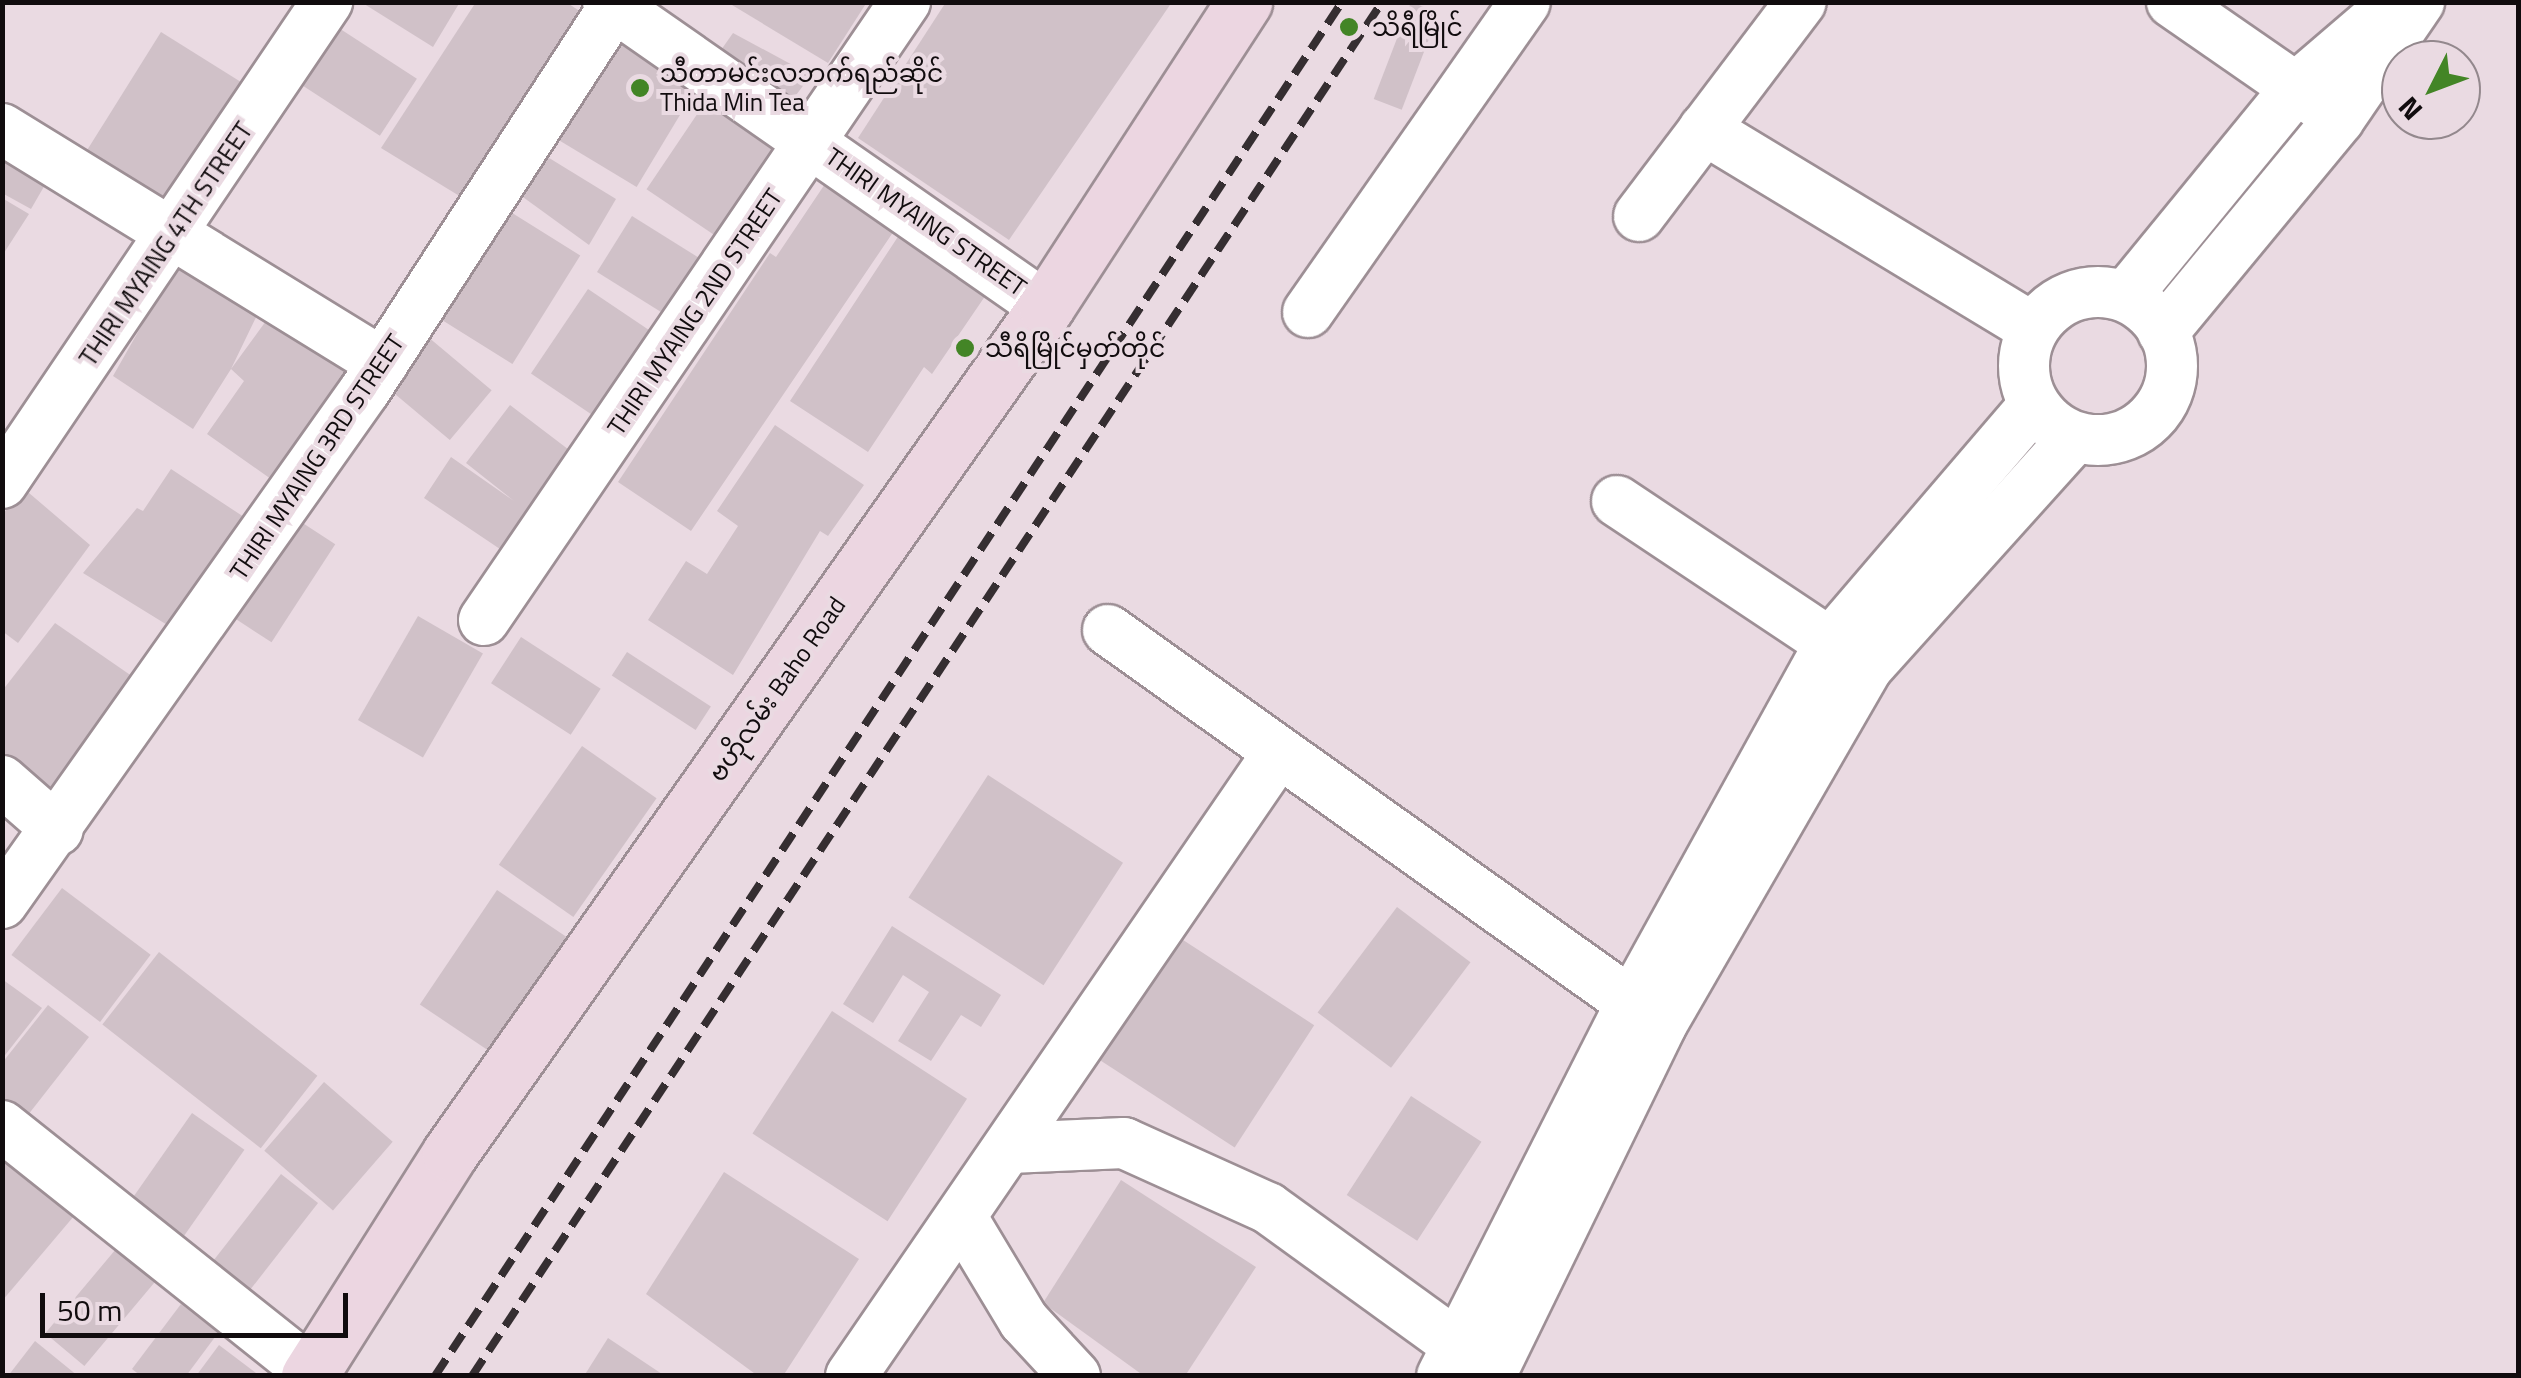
<!DOCTYPE html>
<meta charset="utf-8">
<style>
body{margin:0}
#map{position:relative;width:2521px;height:1378px;overflow:hidden;background:#eadae2;font-family:"Titillium Web","Noto Sans Myanmar",sans-serif}
div>[style]{position:absolute}
.building>*{inset:0;background:#d0c1c8;transform-origin:0 0}
.roads{filter:drop-shadow(2px 0 #9d8f95) drop-shadow(-2px 0 #9d8f95) drop-shadow(0 2px #9d8f95) drop-shadow(0 -2px #9d8f95)}
.minor>*{height:50px;margin:-25px;padding:0 25px;transform-origin:25px;border-radius:25px;background:#fff}
.minor>.ring{margin:-25px;padding:0;box-sizing:content-box;background:none;border:50px solid #fff;border-radius:50%}
.secondary>*{height:55px;margin:-27.5px;padding:0 27.5px;transform-origin:27.5px;border-radius:27.5px;background:#ecd6e1}
.rail>*{height:8px;margin-top:-4px;transform-origin:0;background:repeating-linear-gradient(90deg,#352e31 0 20px,transparent 0 30px)}
.dots>*{width:28px;height:28px;translate:-50% -50%;box-sizing:border-box;border:5px solid #eadae2;border-radius:50%}
span{translate:-50% -50%;white-space:nowrap;text-align:center;line-height:1.15;-webkit-text-stroke:8px #eadae2;paint-order:stroke}
.poi-label{font-size:25px;color:#110c0e}
.left{translate:0 -50%;text-align:left}
.street-label{font-size:25px;color:#110c0e}
.frame{position:absolute;inset:0;border:5px solid #110c0e;pointer-events:none}
.north{position:absolute;left:2381px;top:40px;width:100px;height:100px;box-sizing:border-box;background:#eadae2;border:2px solid #93888d;border-radius:50%;rotate:228deg;font-size:28px;font-weight:700;line-height:40px;text-align:center;color:#110c0e}
.north::after{content:'';display:block;margin:auto;width:35px;height:45px;background:#438526;clip-path:polygon(50% 0,100% 100%,50% 72%,0 100%)}
.scale{position:absolute;left:40px;top:1293px;width:308px;height:45px;box-sizing:border-box;border:5px solid #110c0e;border-top:0;padding-left:12px;font-size:30px;line-height:35px;white-space:nowrap;color:#110c0e;-webkit-text-stroke:8px #eadae2;paint-order:stroke}
</style>
<div id="map">
<div class="building">
<div style="clip-path:polygon(361px 2px,460px 2px,433px 47px)"></div>
<div style="clip-path:polygon(476px 2px,566px 2px,584px 14px,466px 200px,381px 148px)"></div>
<div style="clip-path:polygon(727px 2px,867px 2px,828px 63px)"></div>
<div style="clip-path:polygon(946px 2px,1172px 2px,1009px 240px,858px 138px)"></div>
<div style="left:1411px;top:2px;width:30px;height:104px;rotate:21deg"></div>
<div style="left:328px;top:21px;width:106px;height:68px;rotate:33deg"></div>
<div style="left:161px;top:32px;width:107px;height:159px;rotate:32deg"></div>
<div style="clip-path:polygon(733px 33px,811px 75px,788px 106px,714px 60px)"></div>
<div style="left:617px;top:41px;width:92px;height:115px;rotate:31deg"></div>
<div style="left:708px;top:98px;width:97px;height:110px;rotate:34deg"></div>
<div style="clip-path:polygon(2px 142px,53px 171px,31px 209px,2px 193px)"></div>
<div style="clip-path:polygon(541px 153px,616px 199px,589px 245px,516px 192px)"></div>
<div style="clip-path:polygon(831px 175px,900px 222px,691px 531px,618px 482px,770px 253px,776px 257px)"></div>
<div style="clip-path:polygon(2px 198px,29px 214px,2px 256px)"></div>
<div style="left:509px;top:211px;width:84px;height:128px;rotate:32deg"></div>
<div style="left:632px;top:216px;width:100px;height:66px;rotate:32deg"></div>
<div style="clip-path:polygon(905px 226px,992px 286px,932px 374px,924px 367px,868px 452px,790px 401px)"></div>
<div style="clip-path:polygon(184px 251px,260px 309px,231px 369px,271px 314px,355px 376px,278px 484px,207px 434px,244px 381px,231px 369px,193px 429px,113px 376px)"></div>
<div style="left:588px;top:289px;width:95px;height:102px;rotate:34deg"></div>
<div style="left:415px;top:326px;width:100px;height:65px;rotate:40deg"></div>
<div style="clip-path:polygon(510px 405px,581px 459px,512px 557px,424px 498px,451px 457px,514px 501px,466px 463px)"></div>
<div style="clip-path:polygon(775px 425px,864px 485px,828px 536px,820px 531px,733px 675px,648px 620px,686px 561px,707px 574px,738px 526px,717px 511px)"></div>
<div style="clip-path:polygon(171px 469px,244px 517px,177px 631px,83px 573px,137px 508px,143px 511px)"></div>
<div style="clip-path:polygon(22px 487px,90px 545px,18px 643px,2px 631px,2px 516px)"></div>
<div style="left:295px;top:518px;width:48px;height:117px;rotate:33deg"></div>
<div style="left:418px;top:616px;width:75px;height:120px;rotate:30deg"></div>
<div style="clip-path:polygon(55px 623px,139px 681px,52px 799px,2px 756px,2px 691px)"></div>
<div style="left:521px;top:637px;width:95px;height:55px;rotate:33deg"></div>
<div style="left:627px;top:652px;width:100px;height:28px;rotate:33deg"></div>
<div style="left:582px;top:746px;width:91px;height:145px;rotate:35deg"></div>
<div style="left:988px;top:775px;width:161px;height:146px;rotate:33deg"></div>
<div style="left:62px;top:888px;width:111px;height:84px;rotate:37deg"></div>
<div style="left:497px;top:890px;width:88px;height:138px;rotate:34deg"></div>
<div style="left:1397px;top:907px;width:92px;height:132px;rotate:37deg"></div>
<div style="clip-path:polygon(892px 926px,1001px 995px,981px 1027px,961px 1015px,931px 1061px,898px 1041px,929px 992px,903px 975px,873px 1023px,843px 1004px)"></div>
<div style="left:1180px;top:938px;width:160px;height:146px;rotate:33deg"></div>
<div style="left:159px;top:952px;width:201px;height:92px;rotate:38deg"></div>
<div style="clip-path:polygon(2px 979px,42px 1008px,2px 1059px)"></div>
<div style="clip-path:polygon(48px 1005px,89px 1037px,17px 1129px,2px 1117px,2px 1063px)"></div>
<div style="left:832px;top:1011px;width:161px;height:146px;rotate:33deg"></div>
<div style="left:324px;top:1082px;width:91px;height:91px;rotate:41deg"></div>
<div style="left:1411px;top:1096px;width:84px;height:118px;rotate:33deg"></div>
<div style="left:192px;top:1113px;width:64px;height:114px;rotate:35deg"></div>
<div style="clip-path:polygon(6px 1159px,74px 1216px,2px 1301px,2px 1164px)"></div>
<div style="clip-path:polygon(724px 1172px,859px 1259px,783px 1376px,758px 1376px,646px 1294px)"></div>
<div style="left:281px;top:1174px;width:47px;height:122px;rotate:38deg"></div>
<div style="clip-path:polygon(1121px 1180px,1256px 1267px,1185px 1376px,1144px 1376px,1043px 1303px)"></div>
<div style="left:116px;top:1249px;width:51px;height:110px;rotate:40deg"></div>
<div style="clip-path:polygon(181px 1304px,218px 1333px,186px 1376px,141px 1376px,132px 1369px)"></div>
<div style="clip-path:polygon(608px 1338px,665px 1376px,584px 1376px)"></div>
<div style="clip-path:polygon(35px 1341px,78px 1376px,8px 1376px)"></div>
<div style="clip-path:polygon(219px 1345px,260px 1376px,196px 1376px)"></div>
</div>
<div class="roads">
<div class="minor">
<div style="left:608px;top:2px;width:534px;rotate:34.85deg"></div>
<div style="left:2172px;top:2px;width:186px;rotate:34.7deg"></div>
<div style="left:2px;top:129px;width:447px;rotate:31.6deg"></div>
<div style="left:1704px;top:129px;width:385px;rotate:31.2deg"></div>
<div style="left:1639px;top:216px;width:268px;rotate:-52.9deg"></div>
<div class="ring" style="left:2024px;top:292px;width:98px;height:98px"></div>
<div style="left:2126px;top:296px;width:271px;rotate:-50.7deg"></div>
<div style="left:2298px;top:86px;width:129px;rotate:-40.6deg"></div>
<div style="left:1308px;top:312px;width:378px;rotate:-55deg"></div>
<div style="left:2163px;top:332px;width:276px;rotate:-50.4deg"></div>
<div style="left:2339px;top:119px;width:142px;rotate:-55.6deg"></div>
<div style="left:2px;top:483px;width:581px;rotate:-55.95deg"></div>
<div style="left:1617px;top:501px;width:286px;rotate:33.7deg"></div>
<div style="left:484px;top:620px;width:748px;rotate:-55.74deg"></div>
<div style="left:1108px;top:630px;width:675px;rotate:35.48deg"></div>
<div style="left:2px;top:781px;width:74px;rotate:41.2deg"></div>
<div style="left:2px;top:903px;width:628px;rotate:-54.72deg"></div>
<div style="left:365px;top:390px;width:463px;rotate:-57deg"></div>
<div style="left:2px;top:1126px;width:395px;rotate:38.5deg"></div>
<div style="left:1010px;top:1148px;width:114px;rotate:-2.5deg"></div>
<div style="left:1124px;top:1143px;width:158px;rotate:24.3deg"></div>
<div style="left:1268px;top:1208px;width:233px;rotate:35.9deg"></div>
<div style="left:962px;top:1218px;width:120px;rotate:59deg"></div>
<div style="left:1024px;top:1321px;width:75px;rotate:47.2deg"></div>
<div style="left:851px;top:1376px;width:755px;rotate:-55.57deg"></div>
<div style="left:1442px;top:1376px;width:419px;rotate:-63.1deg"></div>
<div style="left:1632px;top:1002px;width:411px;rotate:-61.1deg"></div>
<div style="left:1831px;top:642px;width:311px;rotate:-49.4deg"></div>
<div style="left:1490px;top:1376px;width:390px;rotate:-64deg"></div>
<div style="left:1661px;top:1025px;width:412px;rotate:-60deg"></div>
<div style="left:1867px;top:668px;width:308px;rotate:-48deg"></div>
</div>
<div class="secondary">
<div style="left:309px;top:1376px;width:264px;rotate:-57.7deg"></div>
<div style="left:450px;top:1153px;width:1035px;rotate:-54.84deg"></div>
<div style="left:1046px;top:307px;width:364px;rotate:-57deg"></div>
</div>
</div>
<div class="rail">
<div style="left:435px;top:1376px;width:1646px;rotate:-56.57deg"></div>
<div style="left:472px;top:1376px;width:1648px;rotate:-56.48deg"></div>
</div>
<div class="dots">
<div style="left:1349px;top:27px;background:#438526"></div>
<div style="left:640px;top:88px;background:#438526"></div>
<div style="left:965px;top:348px;background:#438526"></div>
</div>
<div class="poi-label">
<span class="left" style="left:1372px;top:27px">သိရီမြိုင်</span>
<span class="left" style="left:660px;top:88px">သီတာမင်းလဘက်ရည်ဆိုင်<br>Thida Min Tea</span>
<span class="left" style="left:985px;top:348px">သီရိမြိုင်မှတ်တိုင်</span>
</div>
<div class="street-label">
<span style="left:926px;top:222px;rotate:35deg">THIRI MYAING STREET</span>
<span style="left:166px;top:244px;rotate:-56deg">THIRI MYAING 4TH STREET</span>
<span style="left:695px;top:312px;rotate:-56deg">THIRI MYAING 2ND STREET</span>
<span style="left:317px;top:457px;rotate:-56deg">THIRI MYAING 3RD STREET</span>
<span style="left:777px;top:689px;rotate:-55deg">ဗဟိုလမ်း Baho Road</span>
</div>
<div class="frame"></div>
<div class="north">N</div>
<div class="scale">50 m</div>
</div>
